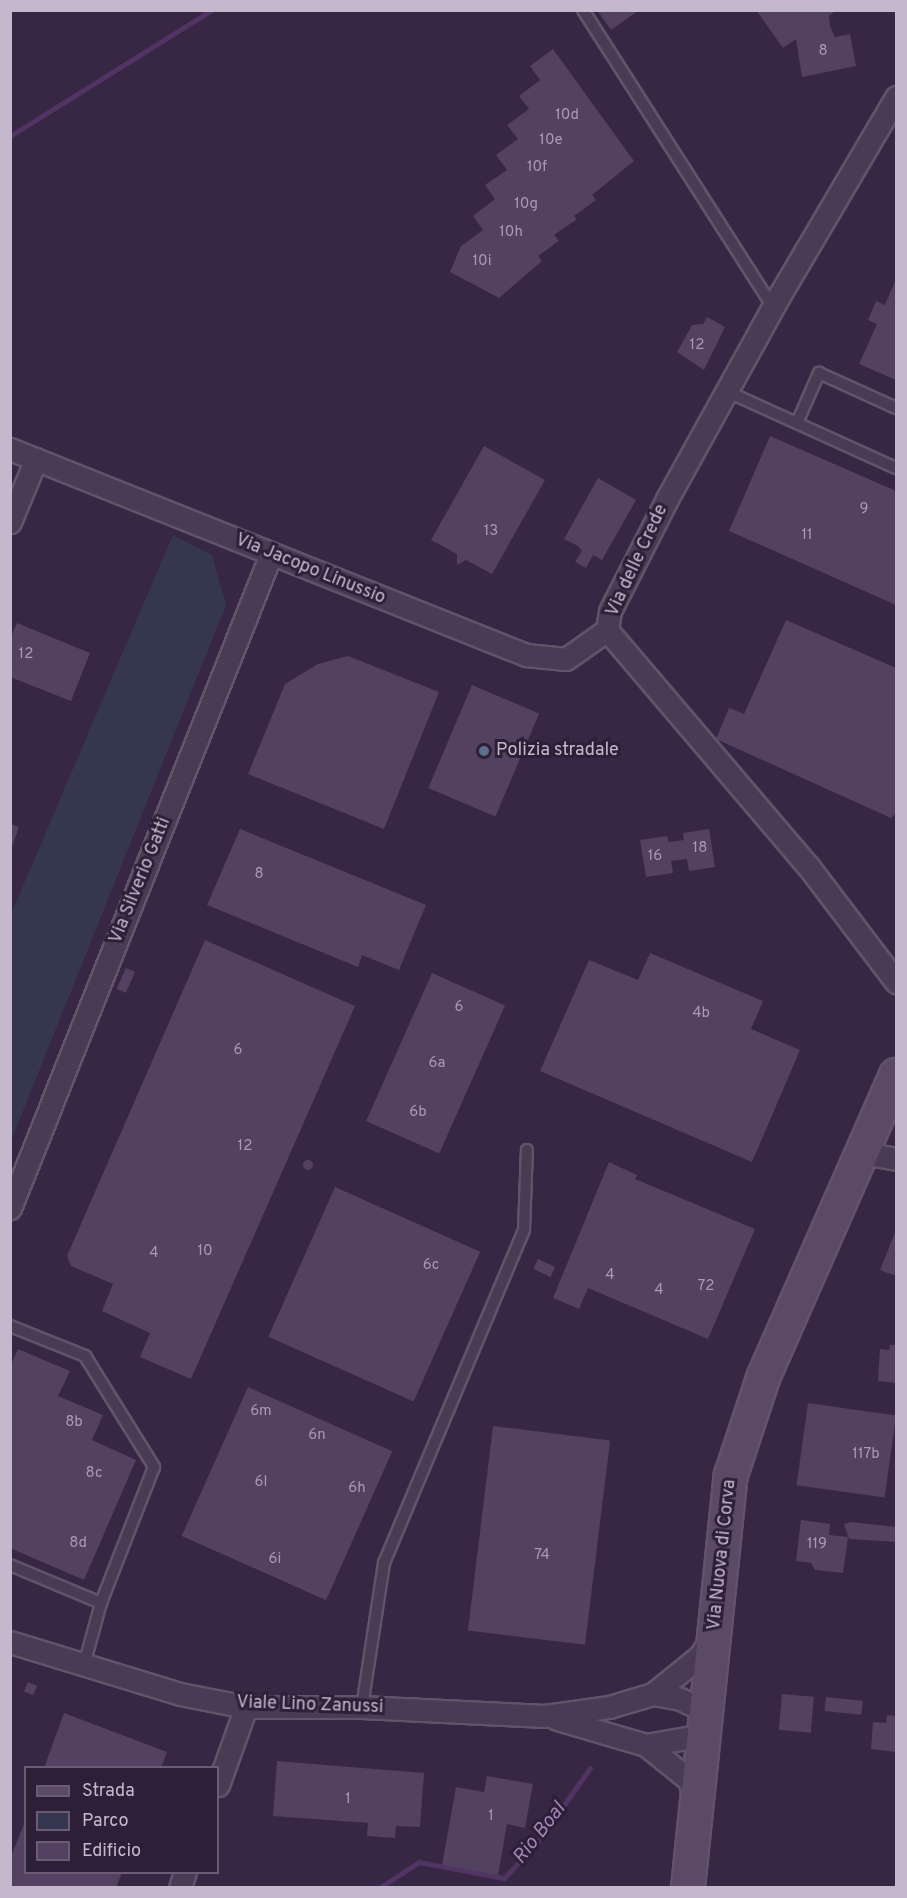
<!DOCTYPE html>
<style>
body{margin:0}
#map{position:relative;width:907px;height:1898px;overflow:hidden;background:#372644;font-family:Overpass,sans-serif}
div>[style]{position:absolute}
.green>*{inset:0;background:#353751}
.stream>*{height:5px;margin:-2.5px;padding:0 2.5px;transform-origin:2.5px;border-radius:2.5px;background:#513464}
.building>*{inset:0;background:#544061;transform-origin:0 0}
.round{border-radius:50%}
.roads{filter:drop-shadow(2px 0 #61536a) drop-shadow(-2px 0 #61536a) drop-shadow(0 2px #61536a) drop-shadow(0 -2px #61536a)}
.lane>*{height:10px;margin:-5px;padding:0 5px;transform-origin:5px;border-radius:5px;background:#493b53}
.street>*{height:21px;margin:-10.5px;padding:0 10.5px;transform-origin:10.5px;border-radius:10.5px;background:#493b53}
.secondary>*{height:32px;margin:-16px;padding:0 16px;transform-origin:16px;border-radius:16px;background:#5c4966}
.dots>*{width:16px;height:16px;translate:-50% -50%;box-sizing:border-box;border:3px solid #2e1f38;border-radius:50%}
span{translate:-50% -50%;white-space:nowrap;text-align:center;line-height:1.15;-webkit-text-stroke:6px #2e1f38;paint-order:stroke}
.number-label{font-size:15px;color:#a99ab2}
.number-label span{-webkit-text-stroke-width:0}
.street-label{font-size:18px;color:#c5b8cd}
.poi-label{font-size:18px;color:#c5b8cd}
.left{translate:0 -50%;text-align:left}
.water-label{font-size:20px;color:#a485b8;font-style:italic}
.frame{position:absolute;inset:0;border:12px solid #c5b8cd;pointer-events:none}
.legend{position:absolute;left:24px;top:1766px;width:195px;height:108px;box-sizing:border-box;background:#2e1f38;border:2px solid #6a5c74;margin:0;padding:8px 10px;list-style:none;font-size:18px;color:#c5b8cd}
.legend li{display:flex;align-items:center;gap:12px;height:30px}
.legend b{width:30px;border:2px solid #6a5c74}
</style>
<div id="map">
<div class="green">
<div style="clip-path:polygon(173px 535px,212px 555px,226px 605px,11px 1141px,11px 914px)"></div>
</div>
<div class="stream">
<div style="left:10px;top:136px;width:238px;rotate:-32deg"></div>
<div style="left:379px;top:1888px;width:48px;rotate:-33deg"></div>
<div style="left:419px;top:1862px;width:86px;rotate:10.7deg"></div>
<div style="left:504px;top:1878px;width:48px;rotate:-46.7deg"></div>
<div style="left:537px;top:1843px;width:92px;rotate:-54.8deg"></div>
</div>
<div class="building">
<div style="clip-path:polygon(597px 10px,639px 10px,611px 30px)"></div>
<div style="clip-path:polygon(756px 10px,836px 10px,829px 16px,830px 26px,835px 37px,850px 34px,856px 66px,802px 77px,796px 39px,783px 48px)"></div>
<div style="clip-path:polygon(553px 49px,634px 161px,592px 195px,596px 200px,574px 216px,577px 219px,554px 235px,559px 241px,538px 256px,542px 261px,499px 298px,450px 272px,461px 246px,483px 230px,473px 216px,495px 199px,485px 185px,507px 170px,496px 155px,518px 139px,507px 125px,529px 109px,519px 96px,540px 80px,530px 66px)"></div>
<div style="clip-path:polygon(896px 279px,896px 380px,859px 364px,877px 324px,868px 320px,876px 301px,885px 305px)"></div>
<div style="clip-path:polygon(707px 317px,725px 327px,704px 370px,677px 352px,692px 325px,703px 324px)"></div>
<div style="clip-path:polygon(770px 436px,896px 491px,896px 605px,729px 531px)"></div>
<div style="clip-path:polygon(484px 446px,545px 480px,492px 574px,466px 560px,457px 565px,457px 554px,431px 540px)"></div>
<div style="clip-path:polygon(598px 478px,636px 500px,602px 560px,593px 555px,586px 568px,575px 562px,582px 551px,578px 546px,564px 539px)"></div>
<div style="clip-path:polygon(786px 620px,896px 668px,896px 813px,891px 818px,716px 739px,729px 708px,744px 714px)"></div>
<div style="clip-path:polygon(17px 623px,90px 653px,71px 701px,10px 677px,10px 639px)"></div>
<div style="clip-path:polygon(348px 656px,439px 692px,384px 829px,248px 774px,285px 684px,318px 664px)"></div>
<div style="left:472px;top:685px;width:73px;height:112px;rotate:23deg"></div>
<div style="clip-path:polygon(10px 824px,19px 827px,11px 849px,10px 849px)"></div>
<div style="clip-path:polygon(240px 829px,426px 905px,399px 970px,362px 955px,358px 967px,207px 905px)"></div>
<div style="clip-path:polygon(709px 829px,715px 867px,689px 871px,687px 859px,671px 861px,673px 873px,646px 877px,640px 840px,667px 836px,669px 842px,684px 840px,683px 833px)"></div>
<div style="clip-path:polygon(205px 940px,355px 1006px,191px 1379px,140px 1357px,150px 1333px,102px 1311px,113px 1284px,71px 1266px,67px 1256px)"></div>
<div style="clip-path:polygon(650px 953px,763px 1001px,751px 1029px,800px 1050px,752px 1162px,540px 1071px,589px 960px,638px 980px)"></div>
<div style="left:126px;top:968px;width:10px;height:23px;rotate:24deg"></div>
<div style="left:432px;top:973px;width:80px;height:162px;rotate:24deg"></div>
<div class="round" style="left:303px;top:1160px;width:10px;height:10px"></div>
<div style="clip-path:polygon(609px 1162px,637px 1175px,635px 1179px,755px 1229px,708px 1339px,588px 1288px,579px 1309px,553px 1298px)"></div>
<div style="left:335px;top:1187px;width:159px;height:164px;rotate:24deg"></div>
<div style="clip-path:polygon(896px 1230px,896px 1274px,893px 1275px,880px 1270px)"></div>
<div style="left:538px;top:1259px;width:19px;height:11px;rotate:25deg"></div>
<div style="clip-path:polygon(890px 1345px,896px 1345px,896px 1383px,878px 1381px,880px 1349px,889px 1350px)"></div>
<div style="clip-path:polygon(18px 1349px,70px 1371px,58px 1396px,103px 1415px,92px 1440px,136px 1460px,84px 1580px,10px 1548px,10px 1367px)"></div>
<div style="left:248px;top:1387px;width:158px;height:163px;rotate:24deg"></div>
<div style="left:808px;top:1403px;width:89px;height:83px;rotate:8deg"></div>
<div style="left:493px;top:1426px;width:118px;height:206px;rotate:7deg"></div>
<div style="clip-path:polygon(801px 1520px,830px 1524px,829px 1535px,848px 1537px,843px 1573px,815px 1570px,811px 1563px,796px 1561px)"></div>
<div style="clip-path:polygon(851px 1522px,896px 1527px,896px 1542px,849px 1539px,844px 1524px)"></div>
<div style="left:28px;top:1682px;width:10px;height:10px;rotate:24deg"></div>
<div style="left:782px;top:1694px;width:32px;height:36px;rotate:5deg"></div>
<div style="left:826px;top:1697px;width:37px;height:14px;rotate:6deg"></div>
<div style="clip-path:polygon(64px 1713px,167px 1752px,161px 1768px,44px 1768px)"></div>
<div style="clip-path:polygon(887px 1715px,896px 1716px,896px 1752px,871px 1749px,873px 1722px,886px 1723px)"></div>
<div style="clip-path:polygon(277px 1761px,424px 1773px,420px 1827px,396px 1826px,395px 1838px,367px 1836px,368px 1823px,273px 1816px)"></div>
<div style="clip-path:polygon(487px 1776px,533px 1784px,525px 1828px,507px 1824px,498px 1875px,442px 1865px,456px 1787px,484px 1792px)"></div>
<div style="clip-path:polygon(26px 1819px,26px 1872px,122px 1872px,116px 1888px,10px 1888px,10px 1859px)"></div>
</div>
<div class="roads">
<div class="lane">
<div style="left:583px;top:10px;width:353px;rotate:57.4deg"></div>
<div style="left:726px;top:391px;width:187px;rotate:24.4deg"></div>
<div style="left:797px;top:423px;width:55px;rotate:-66.3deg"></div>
<div style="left:819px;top:373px;width:85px;rotate:24.4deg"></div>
<div style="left:10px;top:1326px;width:81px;rotate:21.8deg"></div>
<div style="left:85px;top:1356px;width:131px;rotate:58.1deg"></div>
<div style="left:154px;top:1467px;width:146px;rotate:111.3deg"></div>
<div style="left:101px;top:1603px;width:64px;rotate:105.3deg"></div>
<div style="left:10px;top:1565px;width:99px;rotate:22.7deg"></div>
<div style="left:362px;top:1707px;width:146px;rotate:-81.3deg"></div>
<div style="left:384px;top:1563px;width:361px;rotate:-67.2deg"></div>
<div style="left:524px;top:1230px;width:80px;rotate:-87.9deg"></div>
</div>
<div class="street">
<div style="left:10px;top:449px;width:556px;rotate:21.76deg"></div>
<div style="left:526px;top:655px;width:40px;rotate:5.7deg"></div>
<div style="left:566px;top:659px;width:50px;rotate:-35.3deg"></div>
<div style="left:10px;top:522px;width:68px;rotate:-67.6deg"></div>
<div style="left:607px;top:630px;width:19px;rotate:-81deg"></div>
<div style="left:610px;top:611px;width:126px;rotate:-63deg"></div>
<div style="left:667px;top:499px;width:232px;rotate:-61.1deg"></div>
<div style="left:779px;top:296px;width:231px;rotate:-59.5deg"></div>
<div style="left:607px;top:630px;width:310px;rotate:49.6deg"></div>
<div style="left:808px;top:866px;width:146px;rotate:52.8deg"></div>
<div style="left:863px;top:1153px;width:34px;rotate:10deg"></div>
<div style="left:10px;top:1208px;width:704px;rotate:-68.24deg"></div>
<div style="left:10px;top:1642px;width:178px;rotate:17deg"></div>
<div style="left:180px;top:1694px;width:67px;rotate:11.1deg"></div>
<div style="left:246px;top:1707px;width:116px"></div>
<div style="left:362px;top:1707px;width:183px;rotate:2.8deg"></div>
<div style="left:545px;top:1716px;width:65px;rotate:-8deg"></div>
<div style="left:609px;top:1707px;width:46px;rotate:-16.5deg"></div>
<div style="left:653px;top:1694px;width:60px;rotate:-39deg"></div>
<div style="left:700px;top:1656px;width:22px;rotate:-58deg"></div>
<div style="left:653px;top:1694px;width:27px;rotate:10deg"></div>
<div style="left:680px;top:1699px;width:29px;rotate:25deg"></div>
<div style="left:557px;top:1719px;width:93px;rotate:16.3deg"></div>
<div style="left:646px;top:1745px;width:55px;rotate:39.1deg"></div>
<div style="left:689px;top:1780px;width:22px;rotate:72deg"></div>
<div style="left:646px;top:1745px;width:59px;rotate:-9.8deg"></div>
<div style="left:218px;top:1785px;width:83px;rotate:-70.3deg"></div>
<div style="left:180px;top:1888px;width:17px;rotate:-73deg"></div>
</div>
<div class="secondary">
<div style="left:688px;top:1888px;width:415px;rotate:-84.1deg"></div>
<div style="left:731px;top:1475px;width:102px;rotate:-71.7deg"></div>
<div style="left:763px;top:1378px;width:331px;rotate:-66.3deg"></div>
</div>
</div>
<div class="dots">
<div style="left:484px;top:751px;background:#5c6f8a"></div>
</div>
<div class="number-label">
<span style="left:823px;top:52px">8</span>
<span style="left:567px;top:116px">10d</span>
<span style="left:551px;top:141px">10e</span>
<span style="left:537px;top:168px">10f</span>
<span style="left:526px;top:205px">10g</span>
<span style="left:511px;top:233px">10h</span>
<span style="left:482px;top:262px">10i</span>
<span style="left:697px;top:346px">12</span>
<span style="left:864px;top:510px">9</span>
<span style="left:491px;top:532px">13</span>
<span style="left:807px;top:536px">11</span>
<span style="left:26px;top:655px">12</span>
<span style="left:700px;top:849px">18</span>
<span style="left:655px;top:857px">16</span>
<span style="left:259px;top:875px">8</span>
<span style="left:459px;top:1008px">6</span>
<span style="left:701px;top:1014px">4b</span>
<span style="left:238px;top:1051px">6</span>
<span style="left:437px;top:1064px">6a</span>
<span style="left:418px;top:1113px">6b</span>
<span style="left:245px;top:1147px">12</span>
<span style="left:205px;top:1252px">10</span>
<span style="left:154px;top:1254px">4</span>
<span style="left:431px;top:1266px">6c</span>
<span style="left:610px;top:1276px">4</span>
<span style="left:706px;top:1287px">72</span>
<span style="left:659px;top:1291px">4</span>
<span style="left:261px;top:1412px">6m</span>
<span style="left:74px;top:1423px">8b</span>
<span style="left:317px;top:1436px">6n</span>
<span style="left:866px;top:1455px">117b</span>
<span style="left:94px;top:1474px">8c</span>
<span style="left:261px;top:1483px">6l</span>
<span style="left:357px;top:1489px">6h</span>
<span style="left:78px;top:1544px">8d</span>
<span style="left:817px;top:1545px">119</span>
<span style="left:542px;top:1556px">74</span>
<span style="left:275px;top:1560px">6i</span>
<span style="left:348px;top:1800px">1</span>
<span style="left:491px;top:1817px">1</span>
</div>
<div class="street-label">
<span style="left:638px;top:561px;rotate:-65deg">Via delle Crede</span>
<span style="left:310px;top:570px;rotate:22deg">Via Jacopo Linussio</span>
<span style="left:141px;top:881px;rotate:-68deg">Via Silverio Gatti</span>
<span style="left:723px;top:1555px;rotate:-84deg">Via Nuova di Corva</span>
<span style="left:310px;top:1706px;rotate:2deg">Viale Lino Zanussi</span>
</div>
<div class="poi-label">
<span class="left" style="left:496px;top:751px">Polizia stradale</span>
</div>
<div class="water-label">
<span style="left:540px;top:1834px;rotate:-52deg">Rio Boal</span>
</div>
<div class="frame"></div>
<ul class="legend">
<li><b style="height:8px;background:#5c4966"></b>Strada</li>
<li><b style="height:16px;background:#353751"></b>Parco</li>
<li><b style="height:16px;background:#544061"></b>Edificio</li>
</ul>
</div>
